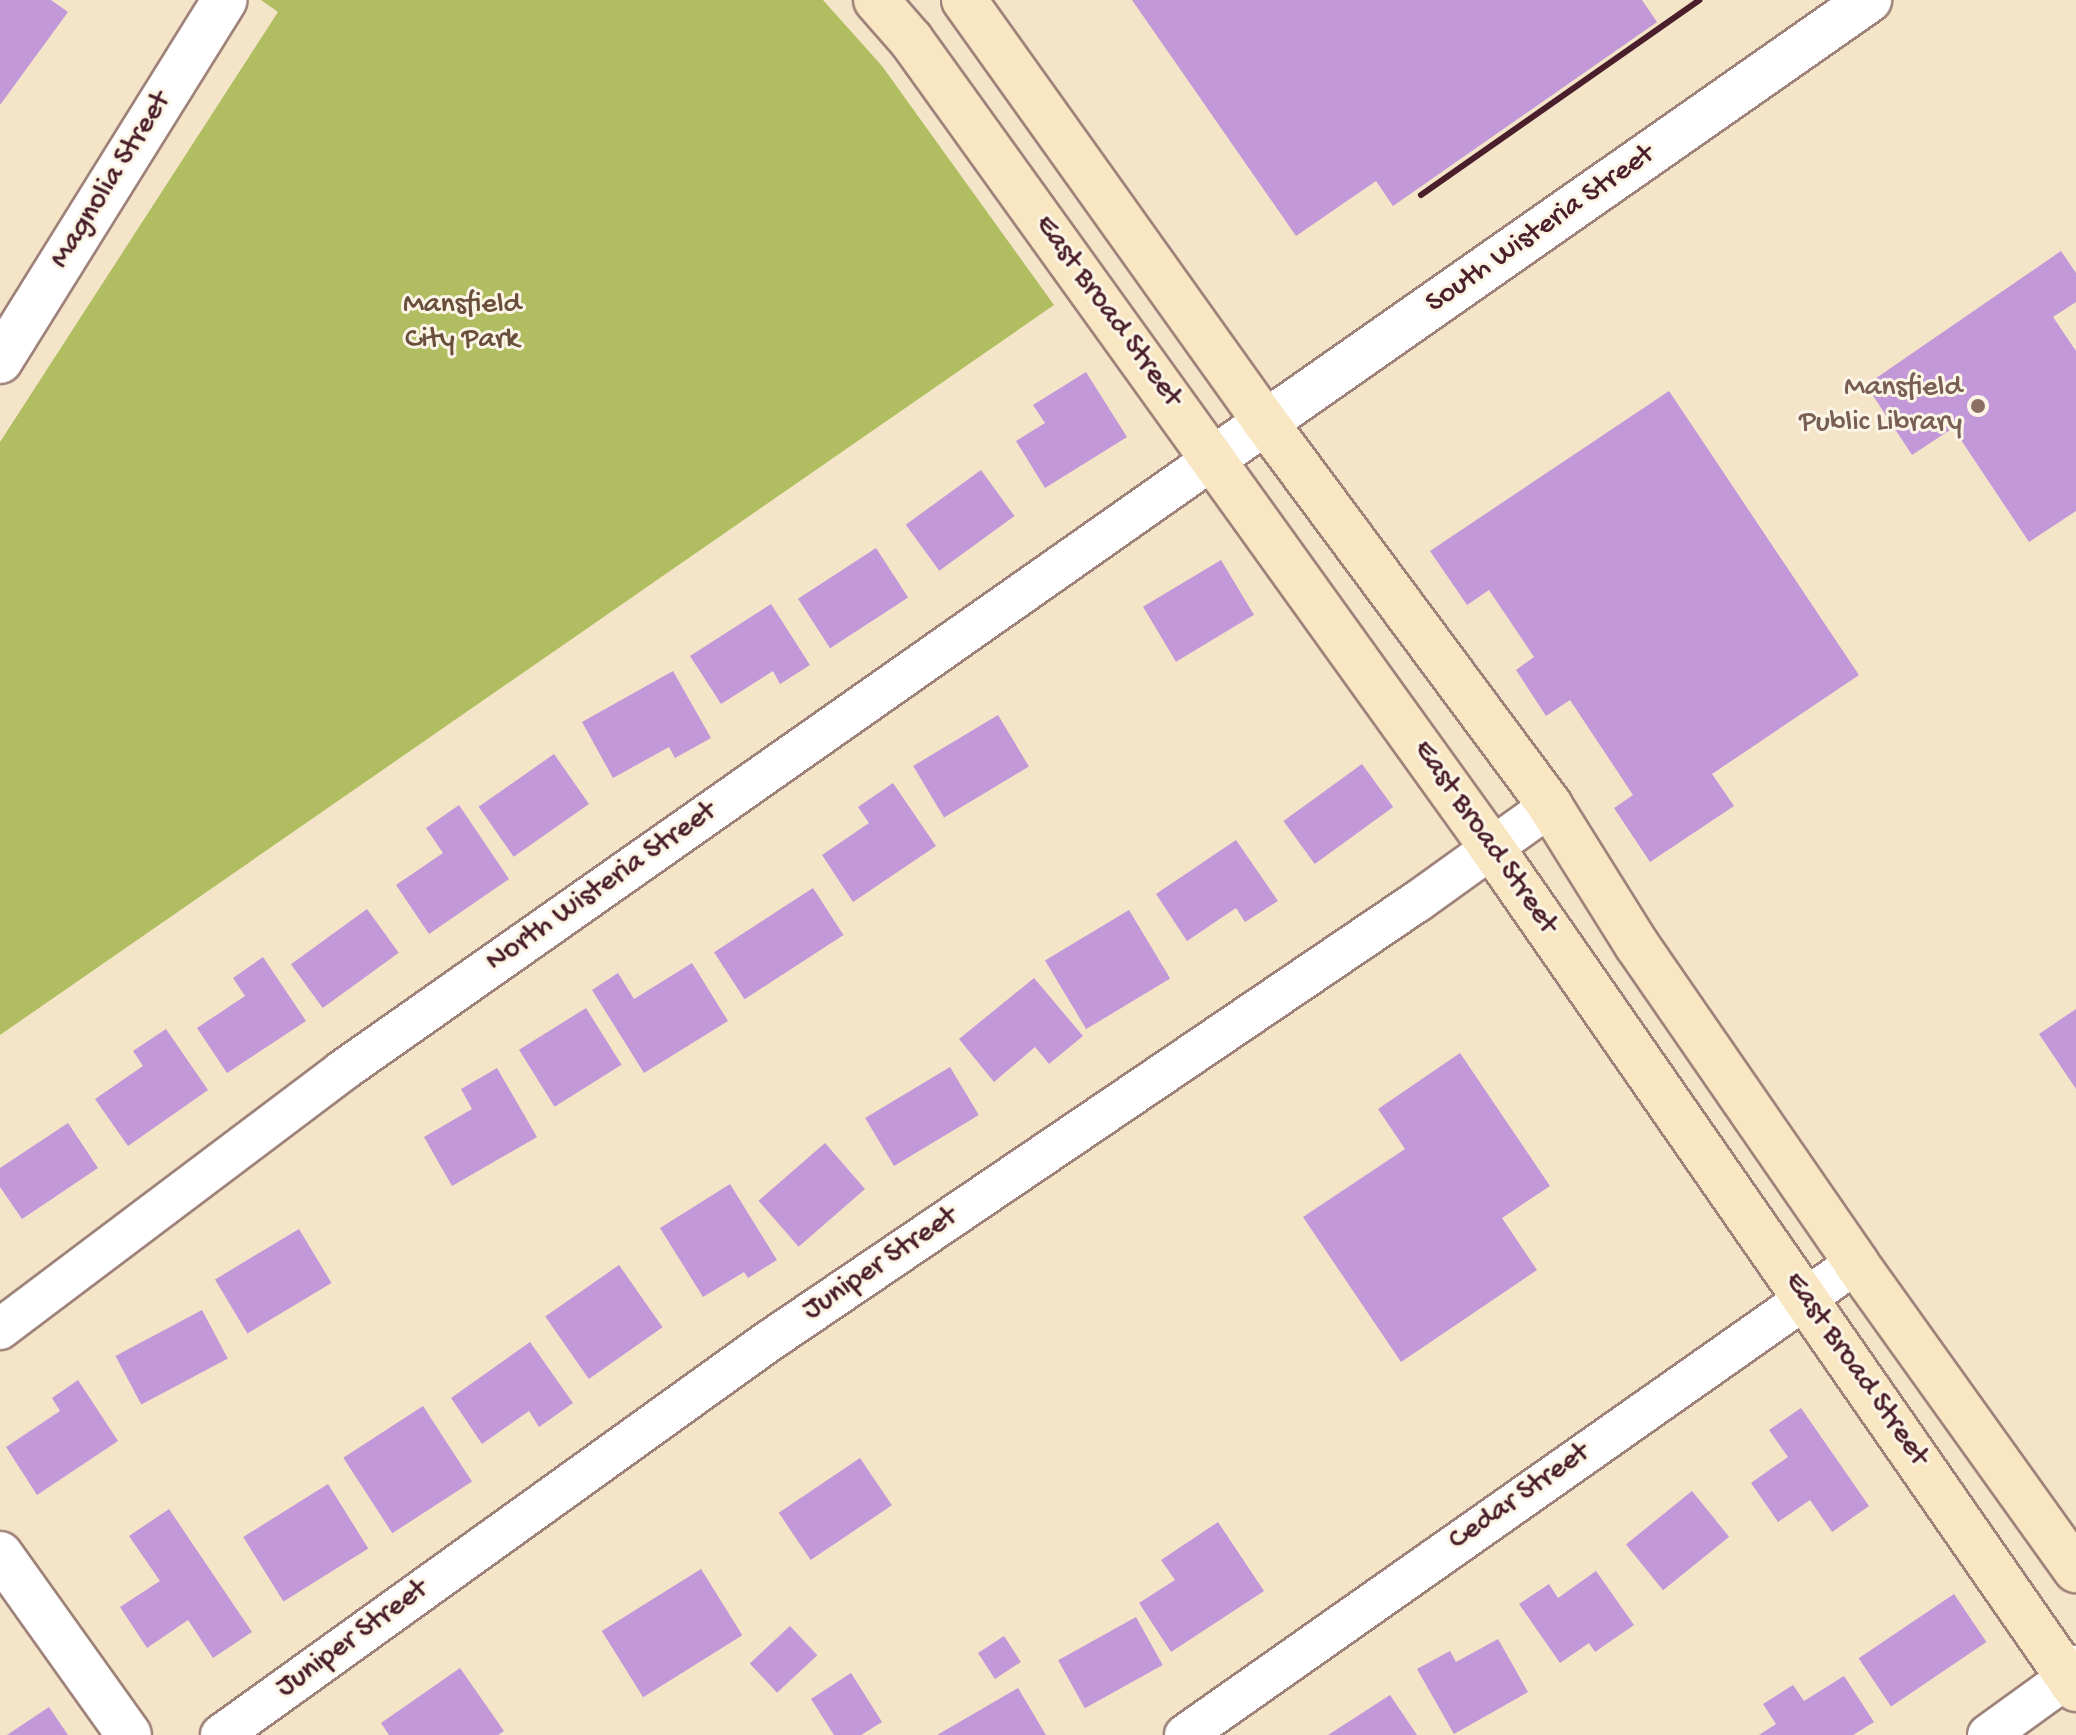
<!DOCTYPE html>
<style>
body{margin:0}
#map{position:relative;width:2076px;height:1735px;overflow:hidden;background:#f4e5c9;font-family:"Gochi Hand",sans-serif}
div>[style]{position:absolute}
.green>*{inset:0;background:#b0be61}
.building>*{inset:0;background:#c298d8;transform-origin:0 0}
.roads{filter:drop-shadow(2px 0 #9f827a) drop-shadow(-2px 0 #9f827a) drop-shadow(0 2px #9f827a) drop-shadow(0 -2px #9f827a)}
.minor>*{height:40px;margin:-20px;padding:0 20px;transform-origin:20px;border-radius:20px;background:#fff}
.tertiary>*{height:44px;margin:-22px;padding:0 22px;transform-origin:22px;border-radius:22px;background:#fff}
.secondary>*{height:44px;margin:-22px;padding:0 22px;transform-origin:22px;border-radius:22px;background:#f9e7c3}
.rail>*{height:6px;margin:-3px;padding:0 3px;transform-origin:3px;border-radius:3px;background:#4a1f2b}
.dots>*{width:22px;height:22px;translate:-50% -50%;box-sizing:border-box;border:4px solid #fcf5e5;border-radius:50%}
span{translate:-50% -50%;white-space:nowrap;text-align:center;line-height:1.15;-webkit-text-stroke:6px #fcf5e5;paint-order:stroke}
.street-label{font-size:30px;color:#4a1f2b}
.park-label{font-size:30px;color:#694f3b}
.education-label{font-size:30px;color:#785e54}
.right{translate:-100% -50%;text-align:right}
</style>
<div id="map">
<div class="green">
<div style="clip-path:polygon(261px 0,823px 0,882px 66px,1054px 305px,0 1035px,0 442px,278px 12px)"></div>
</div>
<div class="building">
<div style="clip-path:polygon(0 0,51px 0,68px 12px,0 105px)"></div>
<div style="clip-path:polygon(1132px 0,1642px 0,1657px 22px,1393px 206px,1376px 181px,1296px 236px)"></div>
<div style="clip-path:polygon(2061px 251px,2076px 273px,2076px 302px,2053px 317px,2076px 351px,2076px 511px,2029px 542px,1953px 428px,1912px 455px,1866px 385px)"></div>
<div style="clip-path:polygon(1086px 372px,1127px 437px,1045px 488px,1016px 441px,1045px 423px,1033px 405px)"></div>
<div style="clip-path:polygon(1669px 391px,1859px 675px,1712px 774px,1734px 806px,1650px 862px,1614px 808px,1633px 795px,1570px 700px,1546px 716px,1516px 670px,1534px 657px,1489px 590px,1467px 605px,1430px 551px)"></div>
<div style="left:981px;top:470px;width:57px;height:93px;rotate:54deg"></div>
<div style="left:876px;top:548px;width:59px;height:93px;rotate:57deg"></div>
<div style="left:1221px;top:560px;width:64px;height:91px;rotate:59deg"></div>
<div style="clip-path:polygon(771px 604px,810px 665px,780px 684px,773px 671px,721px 704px,690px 656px)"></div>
<div style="clip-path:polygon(673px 671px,711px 738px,675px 758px,669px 747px,613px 778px,582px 722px)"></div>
<div style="left:998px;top:715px;width:60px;height:99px;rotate:59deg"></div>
<div style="left:554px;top:754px;width:61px;height:92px;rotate:55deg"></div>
<div style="left:1362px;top:764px;width:53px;height:97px;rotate:54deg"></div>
<div style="clip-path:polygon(893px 783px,936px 846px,853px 902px,822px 855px,869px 823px,858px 807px)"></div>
<div style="clip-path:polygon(459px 805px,509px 879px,429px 934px,396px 885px,443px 853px,426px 828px)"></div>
<div style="clip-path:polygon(1236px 840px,1278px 901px,1245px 922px,1236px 908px,1187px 941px,1156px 894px)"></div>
<div style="left:813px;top:888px;width:56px;height:118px;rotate:57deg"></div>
<div style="left:367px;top:909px;width:54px;height:94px;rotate:54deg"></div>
<div style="left:1129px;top:910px;width:80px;height:98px;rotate:59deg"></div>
<div style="clip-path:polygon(263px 957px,306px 1021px,227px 1073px,197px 1028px,245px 996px,233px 978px)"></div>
<div style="clip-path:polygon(692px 963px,728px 1021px,644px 1073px,592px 990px,618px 973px,634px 999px)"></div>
<div style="clip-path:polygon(1034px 978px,1083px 1036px,1049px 1064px,1035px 1047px,994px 1082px,959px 1039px)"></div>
<div style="left:586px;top:1008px;width:67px;height:79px;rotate:58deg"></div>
<div style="clip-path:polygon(2076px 1009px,2076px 1089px,2039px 1034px)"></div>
<div style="clip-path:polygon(166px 1029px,208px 1090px,128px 1146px,95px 1099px,143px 1066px,133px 1051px)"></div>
<div style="clip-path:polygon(1460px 1053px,1550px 1186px,1502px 1218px,1537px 1270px,1401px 1362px,1303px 1217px,1405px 1149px,1378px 1109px)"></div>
<div style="left:950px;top:1067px;width:56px;height:99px;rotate:59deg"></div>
<div style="clip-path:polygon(497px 1068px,537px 1137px,452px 1186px,424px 1137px,472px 1109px,461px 1089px)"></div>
<div style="clip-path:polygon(68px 1123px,98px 1168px,22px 1219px,0 1187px,0 1168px)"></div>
<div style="left:825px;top:1143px;width:61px;height:88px;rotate:49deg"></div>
<div style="clip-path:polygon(730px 1184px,777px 1260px,748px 1278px,744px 1272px,703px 1297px,660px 1228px)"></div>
<div style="left:299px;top:1229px;width:63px;height:98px;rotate:59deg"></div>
<div style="left:619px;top:1265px;width:76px;height:90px;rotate:55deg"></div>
<div style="left:202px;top:1310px;width:55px;height:98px;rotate:62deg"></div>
<div style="clip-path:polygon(530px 1342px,573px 1403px,539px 1427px,529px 1411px,482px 1444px,451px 1398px)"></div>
<div style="clip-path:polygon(78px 1380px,118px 1441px,37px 1495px,6px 1447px,60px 1411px,52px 1398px)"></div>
<div style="left:423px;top:1406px;width:90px;height:95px;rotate:57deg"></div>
<div style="clip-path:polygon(1801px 1408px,1869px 1506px,1832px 1532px,1810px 1500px,1778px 1522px,1751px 1483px,1788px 1457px,1769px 1430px)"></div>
<div style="left:860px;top:1458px;width:57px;height:98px;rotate:56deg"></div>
<div style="left:328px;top:1484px;width:76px;height:100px;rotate:58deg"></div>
<div style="left:1692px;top:1491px;width:59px;height:85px;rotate:51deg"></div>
<div style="clip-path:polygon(169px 1509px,252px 1632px,213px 1658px,188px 1620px,147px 1648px,120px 1607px,160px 1581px,129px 1536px)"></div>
<div style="clip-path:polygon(1218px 1522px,1264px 1591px,1171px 1652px,1139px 1603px,1175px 1580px,1161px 1560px)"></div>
<div style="left:701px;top:1569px;width:78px;height:117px;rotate:58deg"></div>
<div style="clip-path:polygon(1596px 1571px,1634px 1625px,1595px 1652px,1589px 1643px,1560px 1663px,1519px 1604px,1549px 1584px,1558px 1598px)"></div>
<div style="left:1954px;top:1594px;width:58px;height:115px;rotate:56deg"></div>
<div style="left:1136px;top:1617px;width:55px;height:89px;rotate:61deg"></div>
<div style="left:790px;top:1626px;width:40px;height:55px;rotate:47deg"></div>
<div style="left:1004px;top:1636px;width:31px;height:31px;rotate:57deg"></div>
<div style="clip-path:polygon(1498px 1639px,1528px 1692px,1454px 1734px,1417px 1669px,1450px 1651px,1456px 1662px)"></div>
<div style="clip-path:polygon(460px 1668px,504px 1731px,498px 1735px,389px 1735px,381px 1723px)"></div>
<div style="clip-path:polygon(851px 1673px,882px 1722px,861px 1735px,834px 1735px,811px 1699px)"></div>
<div style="clip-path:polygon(1844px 1676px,1874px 1722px,1853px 1735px,1759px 1735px,1776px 1724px,1763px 1704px,1793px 1685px,1804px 1701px)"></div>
<div style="clip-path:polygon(1018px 1688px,1046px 1735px,937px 1735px)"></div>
<div style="clip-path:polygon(1390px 1695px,1417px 1735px,1328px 1735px)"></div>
<div style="clip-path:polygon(49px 1707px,68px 1735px,7px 1735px)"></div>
</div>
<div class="roads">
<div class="minor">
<div style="left:0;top:1329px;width:428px;rotate:-37deg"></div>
<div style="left:342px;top:1071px;width:1065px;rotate:-35.09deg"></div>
<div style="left:221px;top:1735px;width:675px;rotate:-35.72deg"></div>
<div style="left:769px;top:1341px;width:784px;rotate:-34.14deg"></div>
<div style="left:1418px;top:901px;width:163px;rotate:-35.7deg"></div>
<div style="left:1185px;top:1735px;width:820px;rotate:-35.12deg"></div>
<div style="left:1988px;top:1735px;width:99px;rotate:-35.9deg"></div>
<div style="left:2068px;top:1677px;width:14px;rotate:-54deg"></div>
</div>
<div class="tertiary">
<div style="left:0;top:361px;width:425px;rotate:-58.1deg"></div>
<div style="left:1213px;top:459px;width:801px;rotate:-34.98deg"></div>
<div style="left:0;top:1554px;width:222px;rotate:54.5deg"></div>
</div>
<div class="secondary">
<div style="left:876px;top:0;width:53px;rotate:48.8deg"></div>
<div style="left:911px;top:40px;width:995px;rotate:54.28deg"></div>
<div style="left:1492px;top:848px;width:1024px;rotate:55.22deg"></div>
<div style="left:964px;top:0;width:520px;rotate:54.48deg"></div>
<div style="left:1266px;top:423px;width:477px;rotate:53.4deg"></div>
<div style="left:1550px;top:806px;width:164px;rotate:58deg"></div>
<div style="left:1637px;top:945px;width:386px;rotate:55.4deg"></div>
<div style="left:1856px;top:1263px;width:378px;rotate:54.4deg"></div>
</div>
</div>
<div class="rail">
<div style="left:1421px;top:195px;width:340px;rotate:-35deg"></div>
</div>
<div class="dots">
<div style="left:1978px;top:406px;background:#8d6e63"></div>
</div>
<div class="street-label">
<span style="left:112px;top:181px;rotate:-58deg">Magnolia Street</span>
<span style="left:1541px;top:230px;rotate:-35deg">South Wisteria Street</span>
<span style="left:1107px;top:312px;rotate:54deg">East Broad Street</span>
<span style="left:1484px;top:838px;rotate:55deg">East Broad Street</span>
<span style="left:602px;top:888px;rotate:-35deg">North Wisteria Street</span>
<span style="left:881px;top:1265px;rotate:-34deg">Juniper Street</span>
<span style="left:1855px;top:1370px;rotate:55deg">East Broad Street</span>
<span style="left:1520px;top:1498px;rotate:-35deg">Cedar Street</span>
<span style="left:353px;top:1640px;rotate:-36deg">Juniper Street</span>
</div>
<div class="park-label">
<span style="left:462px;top:323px">Mansfield<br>City Park</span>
</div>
<div class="education-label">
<span class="right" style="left:1962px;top:406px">Mansfield<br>Public Library</span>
</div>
</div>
